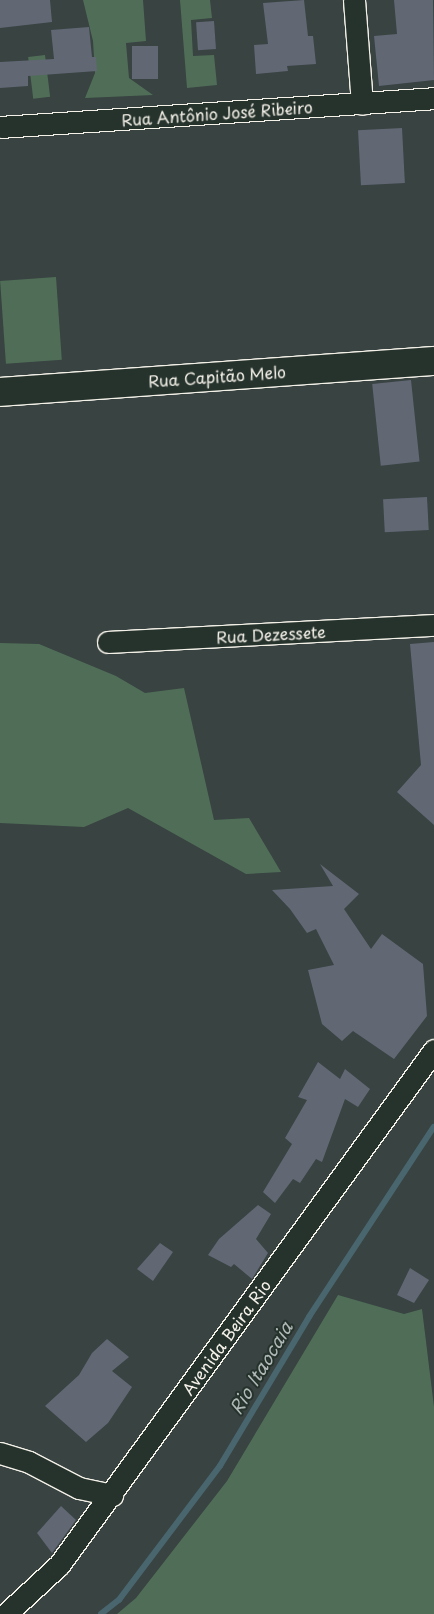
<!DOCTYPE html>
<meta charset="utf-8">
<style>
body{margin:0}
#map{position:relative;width:434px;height:1614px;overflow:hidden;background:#384342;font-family:"Playpen Sans",sans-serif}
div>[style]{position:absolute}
.green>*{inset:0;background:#506e57;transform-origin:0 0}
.stream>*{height:5.5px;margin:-2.75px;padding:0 2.75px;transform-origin:2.75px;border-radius:2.75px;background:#49656e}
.building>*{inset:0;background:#626774;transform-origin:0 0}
.roads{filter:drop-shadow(1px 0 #f4f1e8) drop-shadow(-1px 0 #f4f1e8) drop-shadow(0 1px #f4f1e8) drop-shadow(0 -1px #f4f1e8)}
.minor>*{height:21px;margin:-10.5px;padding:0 10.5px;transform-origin:10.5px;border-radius:10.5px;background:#26332d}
.secondary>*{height:28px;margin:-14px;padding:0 14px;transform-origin:14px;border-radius:14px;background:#26332d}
span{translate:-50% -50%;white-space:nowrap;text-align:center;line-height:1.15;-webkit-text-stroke:4px #26332d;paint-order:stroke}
.street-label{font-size:16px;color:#f4f1e8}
.water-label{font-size:18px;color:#b0b9b7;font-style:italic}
</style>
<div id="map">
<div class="green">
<div style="clip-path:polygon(83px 0,143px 0,146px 41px,126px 43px,129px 78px,153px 95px,85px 98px,95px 73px,93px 41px)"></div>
<div style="clip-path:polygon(180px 0,210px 0,212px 18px,191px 20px,193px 56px,214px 55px,217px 85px,187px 88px)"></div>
<div style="left:45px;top:55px;width:42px;height:17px;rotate:83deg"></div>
<div style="left:56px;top:277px;width:83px;height:56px;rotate:86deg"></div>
<div style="clip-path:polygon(0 643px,39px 644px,116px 676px,145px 693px,184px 688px,214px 820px,249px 818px,281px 872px,246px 874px,128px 808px,84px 827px,0 823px)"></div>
<div style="clip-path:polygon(338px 1295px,404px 1314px,422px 1309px,434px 1407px,434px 1614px,117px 1614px,136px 1598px,227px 1481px)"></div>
</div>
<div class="stream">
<div style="left:101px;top:1614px;width:23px;rotate:-38deg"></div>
<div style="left:119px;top:1600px;width:168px;rotate:-53deg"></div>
<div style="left:220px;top:1466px;width:174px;rotate:-59.1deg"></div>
<div style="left:309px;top:1317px;width:227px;rotate:-56.7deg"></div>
</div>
<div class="building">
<div style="clip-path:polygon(0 0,50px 0,52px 22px,0 28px)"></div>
<div style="clip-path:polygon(304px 0,308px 36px,313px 36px,316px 64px,287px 66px,288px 71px,256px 74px,254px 45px,268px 44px,263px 3px)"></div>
<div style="clip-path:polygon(394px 0,433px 0,434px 80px,379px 86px,374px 36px,397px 34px)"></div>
<div style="left:214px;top:21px;width:28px;height:18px;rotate:86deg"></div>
<div style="clip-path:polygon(89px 27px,92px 57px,96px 57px,97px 71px,28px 76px,28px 86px,0 88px,0 62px,54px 59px,51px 30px)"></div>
<div style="left:132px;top:46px;width:26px;height:33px"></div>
<div style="left:402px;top:128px;width:55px;height:44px;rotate:87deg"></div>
<div style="left:411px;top:380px;width:82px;height:39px;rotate:84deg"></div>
<div style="left:427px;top:497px;width:33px;height:44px;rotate:87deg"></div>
<div style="clip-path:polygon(434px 642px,434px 825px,397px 792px,421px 765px,410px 644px)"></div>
<div style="clip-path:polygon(320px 864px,359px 894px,344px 909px,371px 949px,382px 934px,423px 964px,427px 1016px,394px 1059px,353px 1031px,342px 1041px,322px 1024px,308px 970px,334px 965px,316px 929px,307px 933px,290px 909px,272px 890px,333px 886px)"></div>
<div style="clip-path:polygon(318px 1062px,340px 1079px,345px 1069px,370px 1089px,358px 1107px,345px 1099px,322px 1162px,316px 1159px,300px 1183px,293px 1179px,275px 1203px,263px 1192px,292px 1144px,285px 1138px,307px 1100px,298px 1097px)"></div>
<div style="clip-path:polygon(258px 1205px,271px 1214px,256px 1239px,268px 1253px,252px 1279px,234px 1264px,231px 1267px,208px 1255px,219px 1239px)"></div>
<div style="clip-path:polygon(160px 1243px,173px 1252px,153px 1281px,137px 1269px)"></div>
<div style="clip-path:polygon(410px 1268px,429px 1280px,414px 1303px,397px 1295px)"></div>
<div style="clip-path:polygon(107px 1339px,129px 1357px,112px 1371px,132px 1387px,108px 1423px,86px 1442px,45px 1406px,79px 1375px,92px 1353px)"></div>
<div style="clip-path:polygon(61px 1506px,76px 1520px,52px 1553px,37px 1533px)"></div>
</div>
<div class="roads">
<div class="minor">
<div style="left:354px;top:0;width:104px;rotate:85.6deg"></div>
<div style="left:0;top:127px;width:435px;rotate:-3.8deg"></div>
<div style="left:108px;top:642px;width:326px;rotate:-3deg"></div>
<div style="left:0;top:1453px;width:30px;rotate:17deg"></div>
<div style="left:29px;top:1462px;width:56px;rotate:27.5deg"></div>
<div style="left:79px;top:1488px;width:34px;rotate:12deg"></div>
<div style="left:6px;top:1614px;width:72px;rotate:-42.8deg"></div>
<div style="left:59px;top:1565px;width:637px;rotate:-53.94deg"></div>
</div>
<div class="secondary">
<div style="left:0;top:392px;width:435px;rotate:-4.1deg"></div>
</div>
</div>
<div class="street-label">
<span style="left:217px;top:113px;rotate:-4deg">Rua Antônio José Ribeiro</span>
<span style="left:217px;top:376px;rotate:-4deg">Rua Capitão Melo</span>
<span style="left:271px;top:634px;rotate:-3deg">Rua Dezessete</span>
<span style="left:226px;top:1337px;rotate:-54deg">Avenida Beira Rio</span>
</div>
<div class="water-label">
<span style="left:261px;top:1368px;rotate:-59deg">Rio Itaocaia</span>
</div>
</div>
